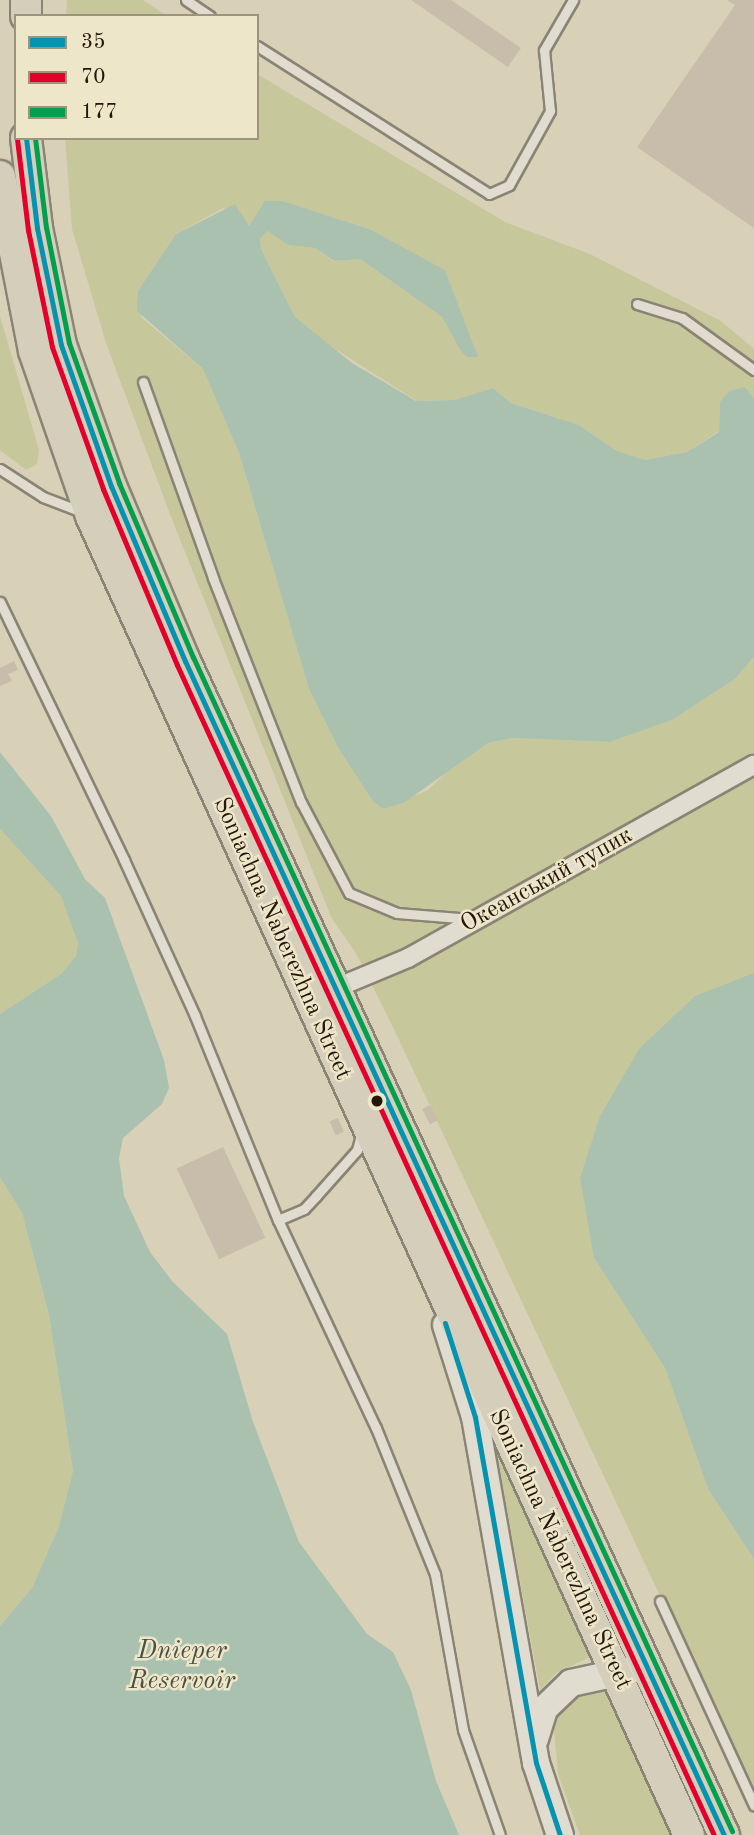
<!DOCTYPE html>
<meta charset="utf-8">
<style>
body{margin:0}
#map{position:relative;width:754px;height:1835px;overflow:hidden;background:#d8d1b7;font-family:"Old Standard TT",serif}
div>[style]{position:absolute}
.green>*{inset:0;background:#c7c79c}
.water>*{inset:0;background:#aac1af}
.building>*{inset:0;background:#c8bcaa;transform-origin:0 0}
.roads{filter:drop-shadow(2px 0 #8a8474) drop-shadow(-2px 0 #8a8474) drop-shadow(0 2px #8a8474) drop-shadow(0 -2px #8a8474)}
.lane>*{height:9px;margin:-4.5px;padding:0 4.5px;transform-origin:4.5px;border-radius:4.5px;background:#e0ddd0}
.street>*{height:18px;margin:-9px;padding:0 9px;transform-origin:9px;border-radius:9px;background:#e0ddd0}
.secondary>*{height:26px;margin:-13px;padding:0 13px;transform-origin:13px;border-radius:13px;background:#e0ddd0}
.primary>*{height:30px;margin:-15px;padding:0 15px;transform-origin:15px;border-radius:15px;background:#d5cebb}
.bus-1>*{height:5px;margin:-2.5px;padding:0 2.5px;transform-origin:2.5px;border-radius:2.5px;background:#0693b1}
.bus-2>*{height:5px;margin:-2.5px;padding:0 2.5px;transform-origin:2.5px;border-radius:2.5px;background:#e4002b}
.bus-3>*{height:5px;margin:-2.5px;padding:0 2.5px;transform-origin:2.5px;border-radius:2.5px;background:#029f4e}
.dots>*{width:19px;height:19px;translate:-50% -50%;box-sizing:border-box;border:4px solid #eee6c8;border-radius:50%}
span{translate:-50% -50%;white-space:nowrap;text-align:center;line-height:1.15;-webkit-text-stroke:5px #eee6c8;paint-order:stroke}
.street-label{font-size:24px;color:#25160b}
.water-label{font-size:26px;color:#4d4f43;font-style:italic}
.legend{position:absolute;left:14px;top:14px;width:245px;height:126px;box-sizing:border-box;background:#eee6c8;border:2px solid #9e937c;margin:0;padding:9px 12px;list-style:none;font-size:21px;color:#25160b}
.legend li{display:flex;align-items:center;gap:14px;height:35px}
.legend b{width:35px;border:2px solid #9e937c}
</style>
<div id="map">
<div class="green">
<div style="clip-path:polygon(67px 0,143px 0,167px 16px,66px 16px)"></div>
<div style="clip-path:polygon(257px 74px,505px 222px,590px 254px,721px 321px,754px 349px,754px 398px,745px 387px,720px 402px,719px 431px,687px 452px,645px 460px,617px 451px,579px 425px,511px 403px,493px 388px,454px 400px,417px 401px,310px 333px,295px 317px,261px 249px,260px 238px,267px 231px,288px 245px,315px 248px,333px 261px,360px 259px,442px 317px,462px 351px,467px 357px,478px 357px,369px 229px,283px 201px,249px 226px,223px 208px,176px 234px,138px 291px,142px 318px,203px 369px,239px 453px,309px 689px,337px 746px,383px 809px,428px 790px,460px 759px,488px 743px,512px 738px,610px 742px,672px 720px,735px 679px,754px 657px,754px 973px,594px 1258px,665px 1368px,708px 1489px,754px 1559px,754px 1796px,391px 1023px,356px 953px,332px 919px,173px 522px,106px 343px,72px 229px,65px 138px,257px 138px)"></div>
<div style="clip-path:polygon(0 316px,39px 450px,37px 464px,26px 470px,0 450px)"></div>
<div style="clip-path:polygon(0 829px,61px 896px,78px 943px,76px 956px,61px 974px,0 1014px)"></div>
<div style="clip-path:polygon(0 1177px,22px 1213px,49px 1315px,73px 1471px,59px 1526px,32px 1588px,0 1626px)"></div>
<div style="clip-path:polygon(495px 1443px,590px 1657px,556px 1673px,540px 1690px)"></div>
<div style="clip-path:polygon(598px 1686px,607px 1692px,672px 1835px,580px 1835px,558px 1774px,554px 1730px,557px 1713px,577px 1694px)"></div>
</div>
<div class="water">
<div style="clip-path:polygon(265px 201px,283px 201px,369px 229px,445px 270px,478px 357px,467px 357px,461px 351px,442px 317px,360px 259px,334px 261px,315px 248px,288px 245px,267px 231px,260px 239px,261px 249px,295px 317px,352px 363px,416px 401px,454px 400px,493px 388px,511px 403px,579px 425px,617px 451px,645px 460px,687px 452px,719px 432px,720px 402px,729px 391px,745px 387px,754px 398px,754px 657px,735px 679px,672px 720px,610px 742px,512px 738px,488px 743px,405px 802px,383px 809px,373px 801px,337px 746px,309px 689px,239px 453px,203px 369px,137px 311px,138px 291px,176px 234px,235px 204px,249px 226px)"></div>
<div style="clip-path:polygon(0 752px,51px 816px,85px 879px,105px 898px,164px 1060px,169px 1088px,162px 1104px,123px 1138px,119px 1158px,124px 1196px,150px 1252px,172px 1281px,227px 1334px,253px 1422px,299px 1542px,367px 1634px,393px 1652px,411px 1690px,436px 1781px,459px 1835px,0 1835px,0 1626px,32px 1588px,59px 1526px,73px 1471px,49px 1315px,22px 1213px,0 1177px,0 1014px,61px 974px,76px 956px,78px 943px,61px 896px,0 829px)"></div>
<div style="clip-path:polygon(754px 973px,754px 1559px,708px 1489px,665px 1368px,594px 1258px,580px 1178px,600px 1116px,639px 1049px,695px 996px)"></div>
</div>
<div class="building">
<div style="clip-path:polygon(411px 0,451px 0,521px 48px,508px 67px)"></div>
<div style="clip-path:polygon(727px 0,754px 0,754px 228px,637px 147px,735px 5px)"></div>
<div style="clip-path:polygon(14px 661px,18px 670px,8px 674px,12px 681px,0 686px,0 668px)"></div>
<div style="left:430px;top:1105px;width:17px;height:9px;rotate:62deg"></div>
<div style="left:338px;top:1118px;width:15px;height:9px;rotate:67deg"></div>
<div style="left:223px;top:1147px;width:100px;height:51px;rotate:65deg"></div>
</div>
<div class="roads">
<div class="lane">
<div style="left:186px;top:0;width:29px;rotate:34deg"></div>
<div style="left:257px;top:46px;width:275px;rotate:32.5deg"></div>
<div style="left:489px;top:194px;width:22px;rotate:-24deg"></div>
<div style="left:509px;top:185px;width:85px;rotate:-61deg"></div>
<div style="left:550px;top:111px;width:61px;rotate:-95.6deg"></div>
<div style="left:544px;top:50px;width:58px;rotate:-59.9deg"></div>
<div style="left:637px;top:304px;width:47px;rotate:17.3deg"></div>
<div style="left:682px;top:318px;width:89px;rotate:35.8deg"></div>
<div style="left:143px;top:382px;width:208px;rotate:70.3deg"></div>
<div style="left:213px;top:578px;width:241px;rotate:68.6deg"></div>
<div style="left:301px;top:802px;width:103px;rotate:62.2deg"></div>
<div style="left:349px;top:893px;width:52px;rotate:22.6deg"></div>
<div style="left:397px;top:913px;width:75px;rotate:4.6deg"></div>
<div style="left:0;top:469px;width:51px;rotate:33.1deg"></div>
<div style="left:43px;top:497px;width:42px;rotate:21deg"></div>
<div style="left:0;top:602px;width:286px;rotate:64.3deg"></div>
<div style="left:124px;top:860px;width:171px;rotate:65.5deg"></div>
<div style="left:195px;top:1016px;width:220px;rotate:67.9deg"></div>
<div style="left:278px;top:1220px;width:230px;rotate:64.8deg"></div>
<div style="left:376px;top:1428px;width:157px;rotate:68deg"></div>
<div style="left:435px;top:1574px;width:158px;rotate:79.8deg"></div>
<div style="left:463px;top:1730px;width:111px;rotate:70.6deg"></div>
<div style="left:278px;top:1220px;width:28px;rotate:-23deg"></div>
<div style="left:304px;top:1209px;width:18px;rotate:-47deg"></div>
<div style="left:316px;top:1196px;width:62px;rotate:-48.3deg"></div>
<div style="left:357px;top:1150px;width:20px;rotate:-75deg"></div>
<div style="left:660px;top:1601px;width:225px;rotate:65.3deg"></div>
</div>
<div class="street">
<div style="left:336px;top:988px;width:78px;rotate:-22.6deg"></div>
<div style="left:408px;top:958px;width:396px;rotate:-29.2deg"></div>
</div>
<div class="secondary">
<div style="left:446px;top:1325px;width:96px;rotate:72.5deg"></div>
<div style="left:475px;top:1417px;width:351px;rotate:80deg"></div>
<div style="left:536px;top:1763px;width:76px;rotate:71.6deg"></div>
<div style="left:535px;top:1739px;width:31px;rotate:-73deg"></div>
<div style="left:544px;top:1709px;width:37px;rotate:-44deg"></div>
<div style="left:571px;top:1683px;width:66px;rotate:-12.3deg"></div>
</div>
<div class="primary">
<div style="left:26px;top:16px;width:16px;rotate:-90deg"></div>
<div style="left:26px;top:138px;width:91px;rotate:83deg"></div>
<div style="left:37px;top:228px;width:119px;rotate:78.4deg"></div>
<div style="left:61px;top:345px;width:150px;rotate:70.5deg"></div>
<div style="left:111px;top:486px;width:190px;rotate:67.1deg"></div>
<div style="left:185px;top:661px;width:1292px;rotate:65.34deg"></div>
<div style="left:0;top:176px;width:178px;rotate:79deg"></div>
<div style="left:34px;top:351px;width:175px;rotate:70.9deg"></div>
<div style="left:91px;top:516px;width:1448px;rotate:65.61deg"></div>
</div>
</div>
<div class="bus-1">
<div style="left:26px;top:138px;width:91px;rotate:83deg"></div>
<div style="left:37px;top:228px;width:119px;rotate:78.4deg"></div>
<div style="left:61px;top:345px;width:150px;rotate:70.5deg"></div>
<div style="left:111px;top:486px;width:190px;rotate:67.1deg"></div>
<div style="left:185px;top:661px;width:1292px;rotate:65.34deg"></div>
<div style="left:445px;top:1323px;width:99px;rotate:72.3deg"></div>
<div style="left:475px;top:1417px;width:351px;rotate:80deg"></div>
<div style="left:536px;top:1763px;width:76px;rotate:71.6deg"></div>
</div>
<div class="bus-2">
<div style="left:17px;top:139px;width:92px;rotate:83.1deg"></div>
<div style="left:28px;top:230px;width:119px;rotate:78.4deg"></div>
<div style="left:52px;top:347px;width:151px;rotate:70.2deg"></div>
<div style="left:103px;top:489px;width:191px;rotate:67.2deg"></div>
<div style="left:177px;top:665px;width:1287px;rotate:65.35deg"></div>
</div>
<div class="bus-3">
<div style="left:35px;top:138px;width:90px;rotate:83deg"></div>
<div style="left:46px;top:227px;width:118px;rotate:78.8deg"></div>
<div style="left:69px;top:343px;width:149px;rotate:70.3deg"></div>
<div style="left:119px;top:483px;width:189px;rotate:67deg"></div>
<div style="left:193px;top:657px;width:1292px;rotate:65.34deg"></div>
</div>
<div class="dots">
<div style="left:377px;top:1101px;background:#25160b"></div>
</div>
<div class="street-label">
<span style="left:547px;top:881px;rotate:-29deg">Океанський тупик</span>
<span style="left:281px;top:939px;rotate:66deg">Soniachna Naberezhna Street</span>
<span style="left:559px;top:1550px;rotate:65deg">Soniachna Naberezhna Street</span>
</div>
<div class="water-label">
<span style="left:182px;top:1667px">Dnieper<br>Reservoir</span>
</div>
<ul class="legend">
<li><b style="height:9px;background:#0693b1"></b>35</li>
<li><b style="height:9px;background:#e4002b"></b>70</li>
<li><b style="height:9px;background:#029f4e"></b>177</li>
</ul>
</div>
